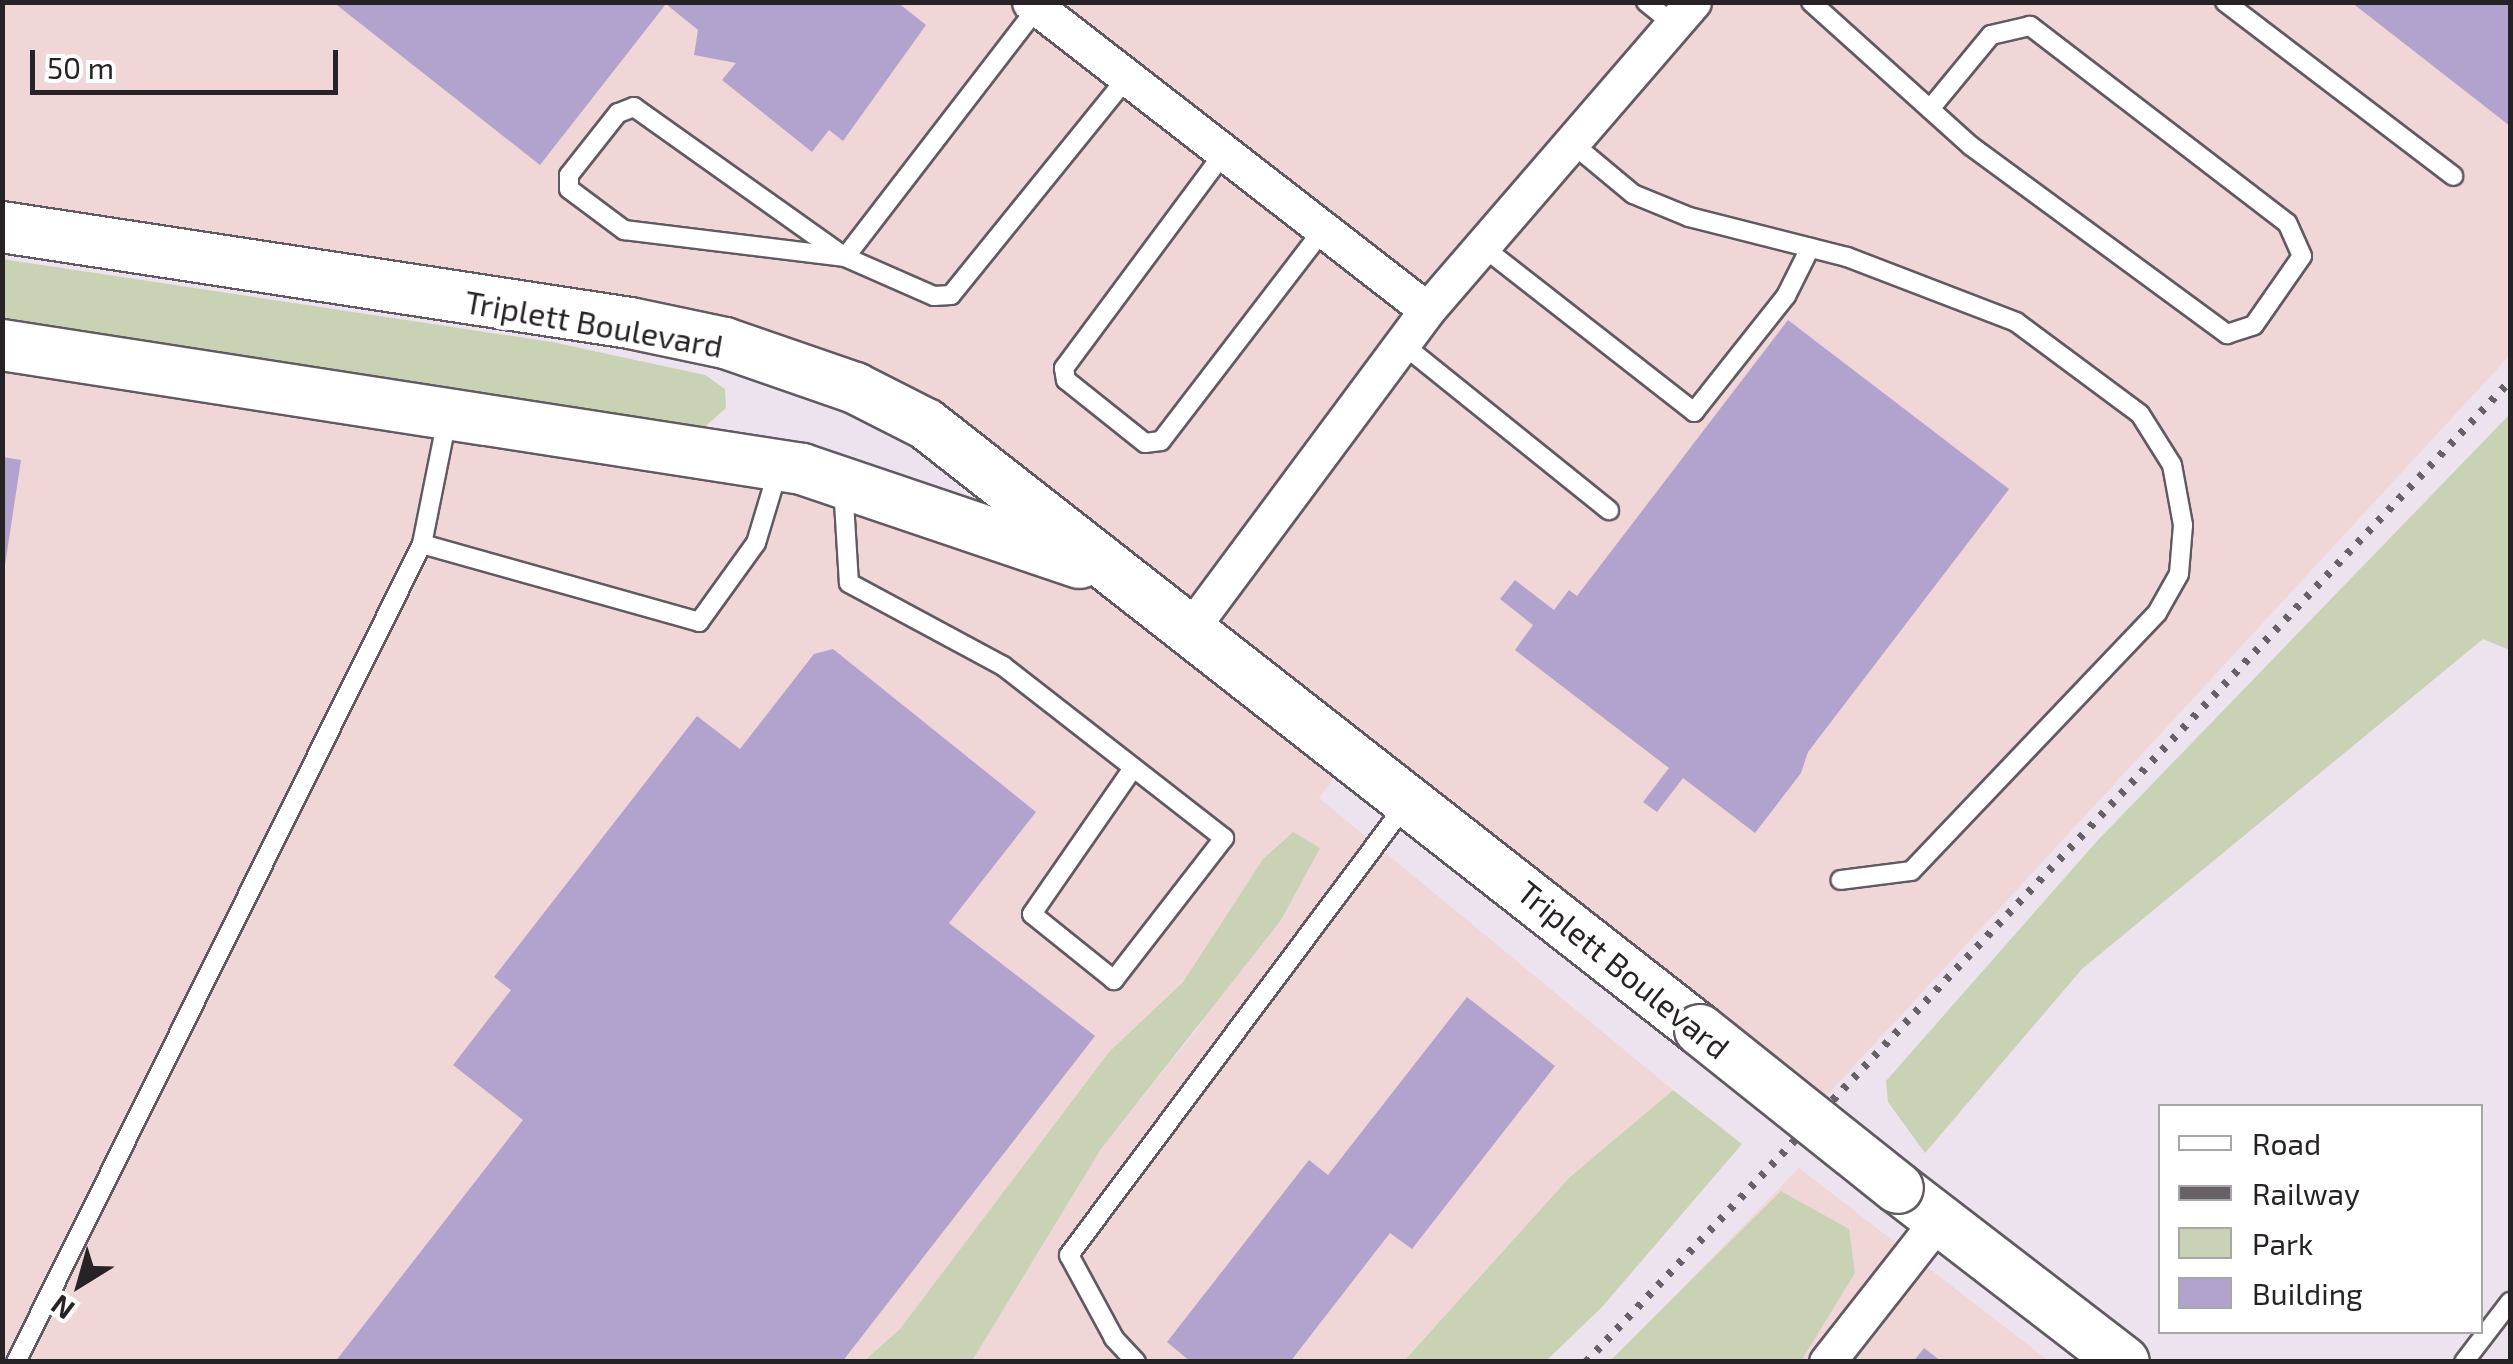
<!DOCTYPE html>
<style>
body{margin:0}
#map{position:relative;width:2513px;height:1364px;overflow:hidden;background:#ede3ee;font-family:"Exo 2",sans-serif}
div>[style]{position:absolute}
.industrial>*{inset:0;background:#f0d6d7}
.green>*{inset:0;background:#c9d2b4}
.building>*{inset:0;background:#b2a2ce}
.roads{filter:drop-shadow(2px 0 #625a63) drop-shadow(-2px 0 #625a63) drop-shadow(0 2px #625a63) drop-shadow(0 -2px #625a63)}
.service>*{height:18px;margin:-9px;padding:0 9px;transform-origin:9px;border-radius:9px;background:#fff}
.minor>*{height:35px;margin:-17.5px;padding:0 17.5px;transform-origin:17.5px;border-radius:17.5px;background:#fff}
.secondary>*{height:50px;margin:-25px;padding:0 25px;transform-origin:25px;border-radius:25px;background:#fff}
.rail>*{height:8px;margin-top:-4px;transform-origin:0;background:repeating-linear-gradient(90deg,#676167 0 5px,transparent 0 15px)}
.bridges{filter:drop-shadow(2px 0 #625a63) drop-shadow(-2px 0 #625a63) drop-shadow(0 2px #625a63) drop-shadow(0 -2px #625a63)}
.secondary-bridge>*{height:50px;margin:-25px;padding:0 25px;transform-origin:25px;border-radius:25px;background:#fff}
span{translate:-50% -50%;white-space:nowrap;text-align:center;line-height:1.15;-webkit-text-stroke:8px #fff;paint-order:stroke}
.street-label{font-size:32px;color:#262226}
.frame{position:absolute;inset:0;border:5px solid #262226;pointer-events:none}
.legend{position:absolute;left:2158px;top:1104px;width:325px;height:230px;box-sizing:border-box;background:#fff;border:2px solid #a8a7a8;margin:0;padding:12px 18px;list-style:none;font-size:30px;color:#262226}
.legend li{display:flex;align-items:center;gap:20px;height:50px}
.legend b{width:50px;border:2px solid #a8a7a8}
.north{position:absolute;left:30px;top:1234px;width:100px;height:100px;-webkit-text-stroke:8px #fff;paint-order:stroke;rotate:217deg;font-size:28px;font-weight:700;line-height:40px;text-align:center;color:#262226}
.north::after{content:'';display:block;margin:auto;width:35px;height:45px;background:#262226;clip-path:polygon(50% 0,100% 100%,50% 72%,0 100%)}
.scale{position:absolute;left:30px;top:50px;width:308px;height:45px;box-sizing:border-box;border:5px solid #262226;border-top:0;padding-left:12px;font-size:30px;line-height:35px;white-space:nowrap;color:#262226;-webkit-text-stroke:8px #fff;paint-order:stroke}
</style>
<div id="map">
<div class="industrial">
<div style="clip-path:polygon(3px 3px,2510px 3px,2510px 355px,1808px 1116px,1352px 755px,1319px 798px,1673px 1090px,1569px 1178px,1404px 1361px,972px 1361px,1101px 1149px,1201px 1024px,1293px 832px,1263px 859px,1183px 982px,1109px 1052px,900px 1329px,864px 1361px,3px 1361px,2px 356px,673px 446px,1118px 577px,855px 388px,3px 227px)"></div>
<div style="clip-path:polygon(1799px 1168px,2049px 1361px,1610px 1362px)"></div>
</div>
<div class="green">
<div style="clip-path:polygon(2px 259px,552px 342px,705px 375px,725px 389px,726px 408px,699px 432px,3px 322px)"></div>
<div style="clip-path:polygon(2510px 414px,2510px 650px,2483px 639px,2082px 969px,1925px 1153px,1888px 1102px,1886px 1081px,2098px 840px)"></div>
<div style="clip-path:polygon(1293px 832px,1320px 848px,1281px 920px,1101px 1149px,972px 1361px,864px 1361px,900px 1329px,1109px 1052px,1183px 982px,1263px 859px)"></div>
<div style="clip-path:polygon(1673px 1090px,1742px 1144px,1602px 1307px,1546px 1361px,1404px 1361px,1569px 1178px)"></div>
<div style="clip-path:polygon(1781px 1191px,1849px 1229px,1855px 1273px,1801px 1361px,1610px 1361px)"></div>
</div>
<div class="building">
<div style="clip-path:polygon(333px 2px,897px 2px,926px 25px,843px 141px,829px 130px,812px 152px,722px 80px,736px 63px,694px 55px,698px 30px,666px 4px,540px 165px)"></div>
<div style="clip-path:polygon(2351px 2px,2510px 2px,2510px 126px)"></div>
<div style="clip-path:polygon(1788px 320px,2009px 489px,1808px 752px,1801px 773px,1755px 833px,1683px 778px,1657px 812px,1643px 802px,1669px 768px,1515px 650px,1533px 625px,1500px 599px,1515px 580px,1554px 610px,1569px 590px,1577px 596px)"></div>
<div style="clip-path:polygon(2px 457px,21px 460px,5px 565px,2px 565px)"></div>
<div style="clip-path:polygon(833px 649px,1036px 812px,949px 923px,1095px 1036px,842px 1362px,335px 1362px,523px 1120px,453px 1065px,511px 990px,494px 977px,697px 716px,740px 749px,814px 654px)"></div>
<div style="clip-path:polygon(1467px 997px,1555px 1066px,1412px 1249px,1390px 1233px,1290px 1362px,1191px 1362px,1167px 1342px,1309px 1160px,1328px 1175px)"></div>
<div style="clip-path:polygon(1924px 1348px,1942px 1362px,1913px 1362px)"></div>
</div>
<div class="roads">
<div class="service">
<div style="left:1646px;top:2px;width:36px;rotate:39deg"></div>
<div style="left:1811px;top:2px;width:215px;rotate:42deg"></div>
<div style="left:1971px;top:146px;width:318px;rotate:36.3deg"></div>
<div style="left:2227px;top:334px;width:28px;rotate:-18deg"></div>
<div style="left:2254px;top:325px;width:84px;rotate:-55.2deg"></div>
<div style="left:2302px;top:256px;width:36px;rotate:-114deg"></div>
<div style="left:2287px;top:223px;width:324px;rotate:-142.5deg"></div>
<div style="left:2030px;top:26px;width:40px;rotate:167deg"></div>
<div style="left:1991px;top:35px;width:96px;rotate:129.5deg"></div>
<div style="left:2225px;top:2px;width:287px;rotate:37.3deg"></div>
<div style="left:1037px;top:8px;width:314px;rotate:127.6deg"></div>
<div style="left:845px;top:257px;width:259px;rotate:-144.6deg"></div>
<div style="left:634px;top:107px;width:17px;rotate:159deg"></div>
<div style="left:618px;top:113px;width:79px;rotate:128.3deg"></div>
<div style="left:569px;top:175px;width:14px;rotate:90deg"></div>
<div style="left:569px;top:189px;width:69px;rotate:36.7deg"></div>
<div style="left:624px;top:230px;width:223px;rotate:7deg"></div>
<div style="left:845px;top:257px;width:97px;rotate:23.7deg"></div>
<div style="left:934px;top:296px;width:17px;rotate:-3deg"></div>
<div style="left:951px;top:295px;width:279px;rotate:-51deg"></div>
<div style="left:1573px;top:144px;width:78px;rotate:39.8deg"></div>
<div style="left:1633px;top:194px;width:61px;rotate:22.3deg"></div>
<div style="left:1689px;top:217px;width:163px;rotate:14.2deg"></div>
<div style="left:1847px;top:257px;width:181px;rotate:21deg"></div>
<div style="left:2016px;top:322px;width:154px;rotate:36.6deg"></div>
<div style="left:2140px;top:414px;width:60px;rotate:57.9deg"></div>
<div style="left:2172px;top:465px;width:61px;rotate:79.6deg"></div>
<div style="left:2183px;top:525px;width:49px;rotate:94.7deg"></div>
<div style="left:2179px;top:574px;width:45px;rotate:119.4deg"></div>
<div style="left:2157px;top:613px;width:356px;rotate:133.6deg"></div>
<div style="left:1911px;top:871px;width:71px;rotate:172.7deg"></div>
<div style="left:1223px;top:154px;width:267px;rotate:126.6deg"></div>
<div style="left:1064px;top:368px;width:12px;rotate:81deg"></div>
<div style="left:1066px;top:380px;width:101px;rotate:38.6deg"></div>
<div style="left:1145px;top:443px;width:16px;rotate:-7deg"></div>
<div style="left:1161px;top:441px;width:266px;rotate:-52.5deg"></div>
<div style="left:1483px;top:247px;width:268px;rotate:38deg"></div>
<div style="left:1694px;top:412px;width:148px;rotate:-51.6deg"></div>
<div style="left:1786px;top:296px;width:54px;rotate:-63.4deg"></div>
<div style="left:1401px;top:343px;width:267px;rotate:38.8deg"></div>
<div style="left:447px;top:419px;width:127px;rotate:101.3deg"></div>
<div style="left:422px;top:544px;width:288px;rotate:15.7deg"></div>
<div style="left:699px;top:622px;width:97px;rotate:-54.2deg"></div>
<div style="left:756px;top:543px;width:76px;rotate:-73.2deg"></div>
<div style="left:843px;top:486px;width:97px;rotate:86.5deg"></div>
<div style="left:849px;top:583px;width:175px;rotate:28.3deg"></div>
<div style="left:1003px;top:666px;width:280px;rotate:37.9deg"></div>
<div style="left:1224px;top:838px;width:180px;rotate:127.8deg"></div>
<div style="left:1114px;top:980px;width:105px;rotate:-141.2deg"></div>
<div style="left:1032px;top:914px;width:178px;rotate:-55.3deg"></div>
<div style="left:16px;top:1362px;width:913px;rotate:-63.6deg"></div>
<div style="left:1136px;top:1362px;width:33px;rotate:-133deg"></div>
<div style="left:1114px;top:1338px;width:94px;rotate:-118.5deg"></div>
<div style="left:1069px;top:1255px;width:563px;rotate:-53.23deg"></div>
<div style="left:2464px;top:1362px;width:76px;rotate:-52.5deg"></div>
</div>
<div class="minor">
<div style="left:1030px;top:2px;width:502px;rotate:37.8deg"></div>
<div style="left:1191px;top:628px;width:396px;rotate:-53.4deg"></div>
<div style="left:1427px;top:310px;width:407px;rotate:-49.2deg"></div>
<div style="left:1827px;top:1362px;width:182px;rotate:-51.9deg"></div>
</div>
<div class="secondary">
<div style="left:2px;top:227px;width:635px;rotate:8.69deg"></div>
<div style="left:630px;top:323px;width:97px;rotate:11.9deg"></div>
<div style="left:725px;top:343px;width:138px;rotate:19.1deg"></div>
<div style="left:855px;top:388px;width:80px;rotate:26.9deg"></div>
<div style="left:926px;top:424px;width:983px;rotate:38.06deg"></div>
<div style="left:2px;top:345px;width:810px;rotate:8.81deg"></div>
<div style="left:802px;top:469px;width:293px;rotate:18.7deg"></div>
<div style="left:1898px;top:1188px;width:285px;rotate:37.6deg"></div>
</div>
</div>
<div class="rail">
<div style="left:1586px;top:1362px;width:1348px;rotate:-46.71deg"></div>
</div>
<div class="bridges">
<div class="secondary-bridge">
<div style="left:1700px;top:1030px;width:253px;rotate:38.6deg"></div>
</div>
</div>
<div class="street-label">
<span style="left:594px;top:323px;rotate:10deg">Triplett Boulevard</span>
<span style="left:1624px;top:969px;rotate:39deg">Triplett Boulevard</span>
</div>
<div class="frame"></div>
<ul class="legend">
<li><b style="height:12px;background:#fff"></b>Road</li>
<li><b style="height:12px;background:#676167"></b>Railway</li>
<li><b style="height:28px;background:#c9d2b4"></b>Park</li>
<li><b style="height:28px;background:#b2a2ce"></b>Building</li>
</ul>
<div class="north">N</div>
<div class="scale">50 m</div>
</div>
